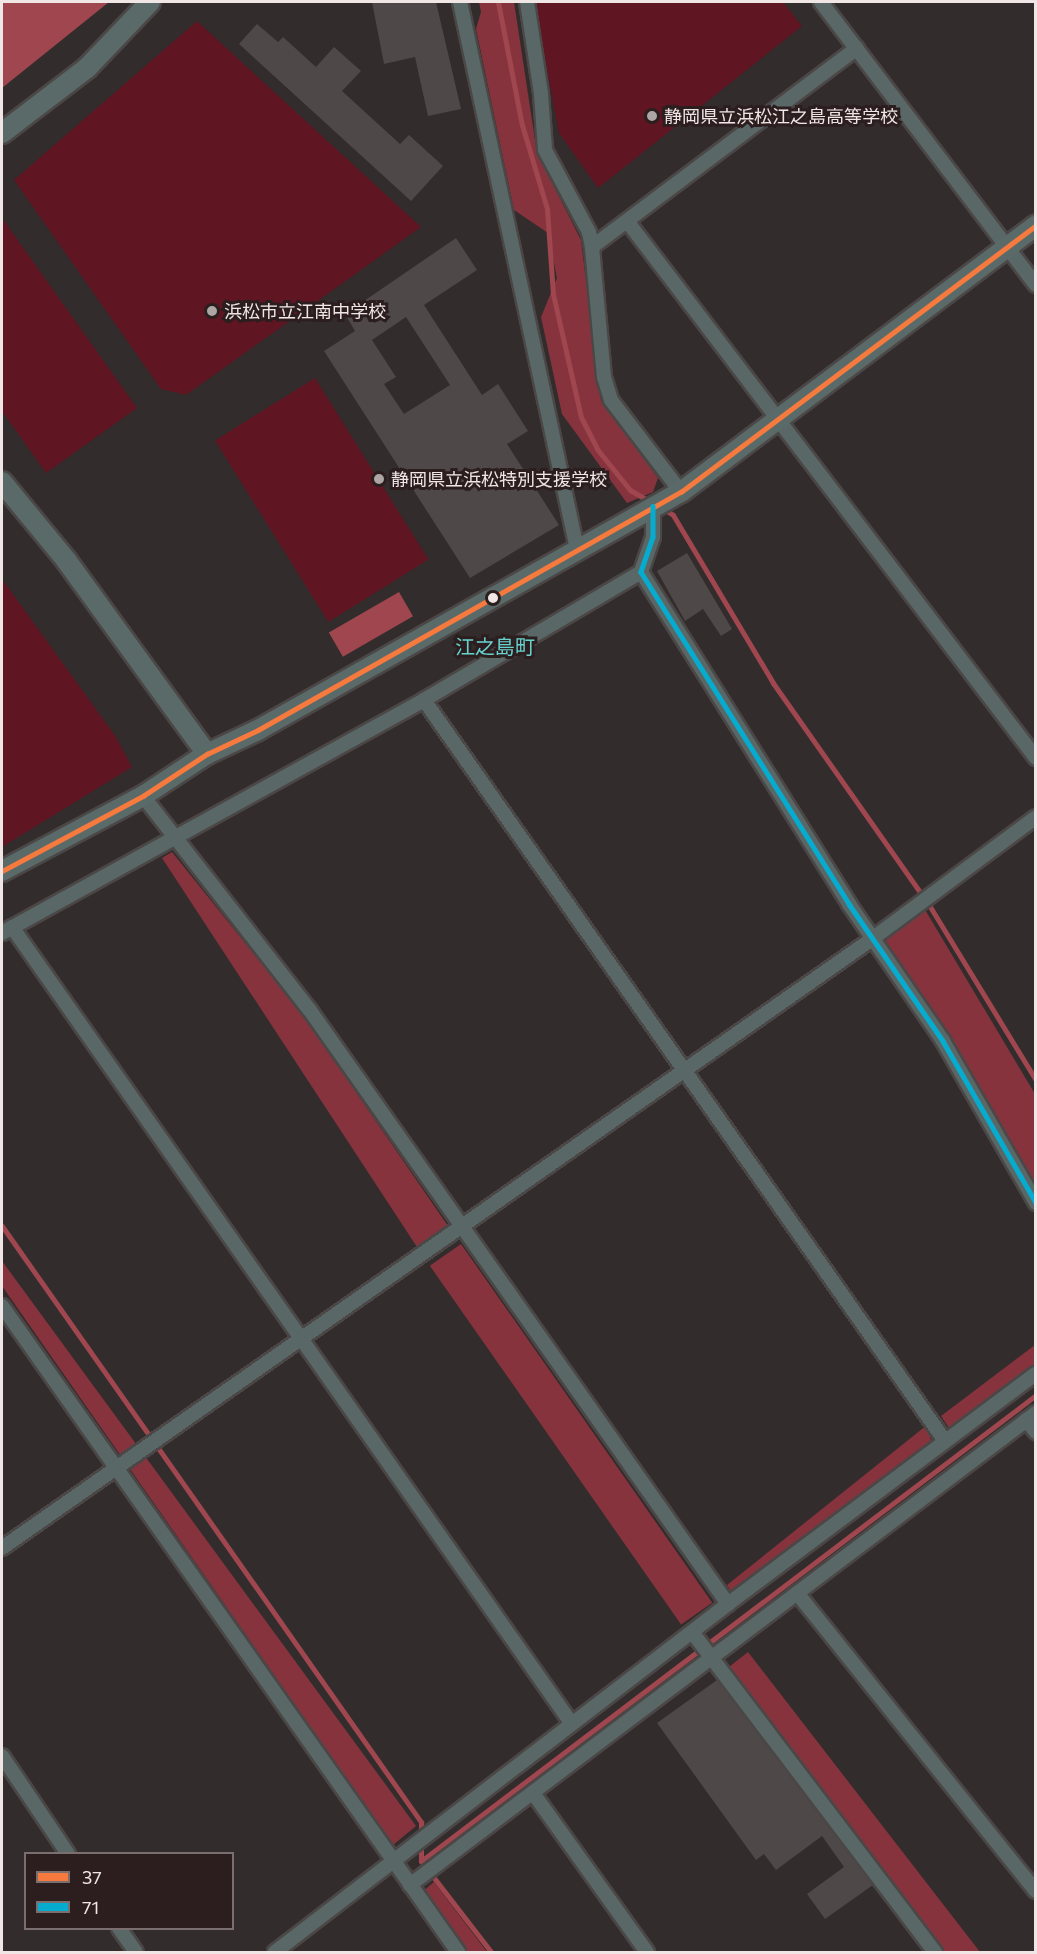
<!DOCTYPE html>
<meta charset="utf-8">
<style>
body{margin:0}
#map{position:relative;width:1037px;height:1954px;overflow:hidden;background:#322c2c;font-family:Commissioner,"Noto Sans JP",sans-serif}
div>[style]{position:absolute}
.green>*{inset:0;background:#5f1522;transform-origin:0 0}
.forest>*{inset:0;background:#87333d;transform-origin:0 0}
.water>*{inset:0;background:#a0464f;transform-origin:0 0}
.stream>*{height:5px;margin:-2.5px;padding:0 2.5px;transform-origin:2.5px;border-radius:2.5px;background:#a0464f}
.building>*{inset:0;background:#4e4848}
.roads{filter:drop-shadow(2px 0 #4c4747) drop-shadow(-2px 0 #4c4747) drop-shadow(0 2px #4c4747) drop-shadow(0 -2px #4c4747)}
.street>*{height:14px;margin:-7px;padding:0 7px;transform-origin:7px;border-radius:7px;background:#596867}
.secondary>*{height:20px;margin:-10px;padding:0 10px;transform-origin:10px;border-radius:10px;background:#5a6a69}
.bus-1>*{height:4.5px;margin:-2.25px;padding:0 2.25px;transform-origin:2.25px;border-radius:2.25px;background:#f6793e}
.bus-2>*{height:4.5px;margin:-2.25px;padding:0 2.25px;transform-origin:2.25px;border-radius:2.25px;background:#06acd0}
.dots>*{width:16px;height:16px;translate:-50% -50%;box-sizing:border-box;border:3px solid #2c1e1f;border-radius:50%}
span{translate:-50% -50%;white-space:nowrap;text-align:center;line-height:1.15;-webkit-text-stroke:6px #2c1e1f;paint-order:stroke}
.poi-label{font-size:18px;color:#f0e6e6}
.left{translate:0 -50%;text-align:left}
.neighbourhood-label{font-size:20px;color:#67d3ce}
.frame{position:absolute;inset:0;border:3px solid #f0e6e6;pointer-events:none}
.legend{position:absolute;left:24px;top:1852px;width:210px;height:78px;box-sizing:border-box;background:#2c1e1f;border:2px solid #7a6e6f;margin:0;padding:8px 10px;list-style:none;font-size:18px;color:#f0e6e6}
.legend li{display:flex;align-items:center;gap:12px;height:30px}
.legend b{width:30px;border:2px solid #7a6e6f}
</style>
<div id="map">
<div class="green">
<div style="clip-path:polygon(534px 2px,783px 2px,802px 26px,598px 188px,559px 133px)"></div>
<div style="clip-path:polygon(197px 21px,421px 227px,186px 395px,161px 389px,14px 180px)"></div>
<div style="clip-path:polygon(2px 218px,137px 408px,46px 473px,2px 411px)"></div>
<div style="left:315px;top:378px;width:214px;height:118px;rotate:58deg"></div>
<div style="clip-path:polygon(2px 579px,116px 737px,132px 767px,2px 847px)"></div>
</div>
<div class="forest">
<div style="clip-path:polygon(479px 2px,514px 2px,537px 153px,581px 240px,601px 401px,658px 478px,653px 492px,627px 503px,562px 414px,541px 317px,557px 278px,548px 233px,514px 210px,476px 29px,481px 12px)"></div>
<div style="clip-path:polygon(172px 852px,303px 1015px,448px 1226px,417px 1247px,162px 858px)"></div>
<div style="clip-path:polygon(924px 908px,1035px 1094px,1035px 1193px,961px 1061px,887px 947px,885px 937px)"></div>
<div style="left:461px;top:1244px;width:438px;height:38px;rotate:55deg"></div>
<div style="clip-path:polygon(2px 1261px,416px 1826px,393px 1845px,2px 1286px)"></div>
<div style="clip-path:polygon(1035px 1345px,1035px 1368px,951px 1431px,941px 1416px)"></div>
<div style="clip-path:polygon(927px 1425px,932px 1444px,732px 1593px,727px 1585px)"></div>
<div style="clip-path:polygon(748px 1652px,980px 1952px,981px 1952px,944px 1952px,729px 1667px)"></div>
<div style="clip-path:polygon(434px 1882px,487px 1952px,466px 1952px,422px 1892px)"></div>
</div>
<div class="water">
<div style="clip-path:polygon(2px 2px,109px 2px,2px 88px)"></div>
<div style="left:399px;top:592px;width:28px;height:81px;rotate:60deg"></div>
</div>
<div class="stream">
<div style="left:498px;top:2px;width:125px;rotate:79deg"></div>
<div style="left:522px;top:125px;width:88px;rotate:73.4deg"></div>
<div style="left:547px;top:209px;width:85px;rotate:86deg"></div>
<div style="left:553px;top:294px;width:126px;rotate:77.2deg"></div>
<div style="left:581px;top:417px;width:36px;rotate:63deg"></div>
<div style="left:597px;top:449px;width:53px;rotate:51.2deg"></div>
<div style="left:630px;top:490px;width:24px;rotate:30deg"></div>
<div style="left:662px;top:508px;width:13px;rotate:32deg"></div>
<div style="left:673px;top:515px;width:196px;rotate:59.2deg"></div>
<div style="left:773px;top:683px;width:271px;rotate:54.9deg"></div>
<div style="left:929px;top:905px;width:205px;rotate:58.6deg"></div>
<div style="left:2px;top:1226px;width:729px;rotate:54.89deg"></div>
<div style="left:421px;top:1822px;width:39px;rotate:90deg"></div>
<div style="left:421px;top:1861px;width:115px;rotate:52.4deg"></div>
<div style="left:421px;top:1861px;width:772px;rotate:-37.15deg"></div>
</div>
<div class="building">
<div style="clip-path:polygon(372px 2px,436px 2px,461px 109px,428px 116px,415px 57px,384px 64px)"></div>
<div style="clip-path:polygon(257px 24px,278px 42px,283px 37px,316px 67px,334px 47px,361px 71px,342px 91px,400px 144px,409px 135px,443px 166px,411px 201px,239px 44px)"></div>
<div style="clip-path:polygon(evenodd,456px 238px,477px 270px,424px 305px,482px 395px,498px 384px,528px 431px,507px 444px,559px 525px,470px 578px,324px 351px,355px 331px,345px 314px,456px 238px,406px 317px,450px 385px,404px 414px,384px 384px,396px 377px,372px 340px,406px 317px)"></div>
<div style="clip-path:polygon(687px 553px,732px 629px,721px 636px,703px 609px,685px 621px,657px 571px)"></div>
<div style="clip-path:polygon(717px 1680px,873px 1885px,825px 1919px,807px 1894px,844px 1867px,822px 1836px,776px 1870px,764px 1854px,756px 1860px,657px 1723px)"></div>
</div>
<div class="roads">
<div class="street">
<div style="left:460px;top:2px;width:559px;rotate:77.93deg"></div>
<div style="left:527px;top:2px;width:93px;rotate:81.3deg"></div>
<div style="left:541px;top:94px;width:56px;rotate:85.9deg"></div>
<div style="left:545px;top:150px;width:93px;rotate:61.8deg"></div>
<div style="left:589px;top:232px;width:15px;rotate:79deg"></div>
<div style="left:821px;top:2px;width:355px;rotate:52.8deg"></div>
<div style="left:627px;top:221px;width:675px;rotate:52.71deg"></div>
<div style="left:681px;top:492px;width:116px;rotate:-127.3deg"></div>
<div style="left:611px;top:400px;width:24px;rotate:-107deg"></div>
<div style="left:604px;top:377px;width:131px;rotate:-95.3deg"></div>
<div style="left:592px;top:247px;width:331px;rotate:-36.9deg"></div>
<div style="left:653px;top:506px;width:31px;rotate:90deg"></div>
<div style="left:653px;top:537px;width:37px;rotate:109deg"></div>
<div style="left:641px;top:572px;width:392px;rotate:57.9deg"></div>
<div style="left:849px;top:904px;width:166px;rotate:55.5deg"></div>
<div style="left:943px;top:1041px;width:187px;rotate:60.1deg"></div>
<div style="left:424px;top:700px;width:906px;rotate:54.89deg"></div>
<div style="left:143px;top:796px;width:270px;rotate:52.1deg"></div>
<div style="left:309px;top:1009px;width:728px;rotate:54.85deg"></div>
<div style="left:12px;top:927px;width:974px;rotate:54.91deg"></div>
<div style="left:2px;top:933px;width:482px;rotate:-28.9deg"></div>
<div style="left:424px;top:700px;width:252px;rotate:-30.5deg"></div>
<div style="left:2px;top:1306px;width:791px;rotate:54.78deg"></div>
<div style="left:1026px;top:1420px;width:16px;rotate:50deg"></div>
<div style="left:2px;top:1548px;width:1062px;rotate:-34.99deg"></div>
<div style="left:872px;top:939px;width:204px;rotate:-36.6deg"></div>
<div style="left:797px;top:1593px;width:382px;rotate:51.3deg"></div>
<div style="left:692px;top:1632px;width:402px;rotate:52.8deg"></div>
<div style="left:2px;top:1756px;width:118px;rotate:56deg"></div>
<div style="left:533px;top:1793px;width:196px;rotate:54.4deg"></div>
<div style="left:410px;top:1885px;width:784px;rotate:-37.02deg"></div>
<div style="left:119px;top:1928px;width:29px;rotate:55deg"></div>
<div style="left:275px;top:1952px;width:571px;rotate:-37.53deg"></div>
<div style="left:728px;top:1604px;width:384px;rotate:-36.8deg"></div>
</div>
<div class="secondary">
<div style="left:2px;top:133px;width:107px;rotate:-37.4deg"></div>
<div style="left:87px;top:68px;width:91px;rotate:-46.3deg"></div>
<div style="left:2px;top:482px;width:101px;rotate:50.6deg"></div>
<div style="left:66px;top:560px;width:240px;rotate:54deg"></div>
<div style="left:2px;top:871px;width:160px;rotate:-28deg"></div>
<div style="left:143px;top:796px;width:77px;rotate:-33.3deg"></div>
<div style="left:207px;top:754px;width:56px;rotate:-25.2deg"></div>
<div style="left:258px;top:730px;width:485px;rotate:-29.4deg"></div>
<div style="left:681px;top:492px;width:444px;rotate:-36.9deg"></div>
</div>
</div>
<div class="bus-1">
<div style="left:2px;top:871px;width:160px;rotate:-28deg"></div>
<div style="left:143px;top:796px;width:77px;rotate:-33.3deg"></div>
<div style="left:207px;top:754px;width:56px;rotate:-25.2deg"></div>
<div style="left:258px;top:730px;width:485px;rotate:-29.4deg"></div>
<div style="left:681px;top:492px;width:444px;rotate:-36.9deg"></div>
</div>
<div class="bus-2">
<div style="left:653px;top:506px;width:31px;rotate:90deg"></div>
<div style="left:653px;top:537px;width:37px;rotate:109deg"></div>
<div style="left:641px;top:572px;width:392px;rotate:57.9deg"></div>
<div style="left:849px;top:904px;width:166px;rotate:55.5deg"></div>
<div style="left:943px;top:1041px;width:187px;rotate:60.1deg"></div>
</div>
<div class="dots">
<div style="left:652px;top:116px;background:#aea5a5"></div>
<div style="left:212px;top:311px;background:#aea5a5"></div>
<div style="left:379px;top:479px;background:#aea5a5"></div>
<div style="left:493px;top:598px;background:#f0e6e6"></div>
</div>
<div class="poi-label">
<span class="left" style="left:664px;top:116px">静岡県立浜松江之島高等学校</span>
<span class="left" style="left:224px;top:311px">浜松市立江南中学校</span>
<span class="left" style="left:391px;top:479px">静岡県立浜松特別支援学校</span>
</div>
<div class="neighbourhood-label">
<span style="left:495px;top:646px">江之島町</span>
</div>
<div class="frame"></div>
<ul class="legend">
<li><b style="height:8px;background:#f6793e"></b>37</li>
<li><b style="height:8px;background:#06acd0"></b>71</li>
</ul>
</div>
